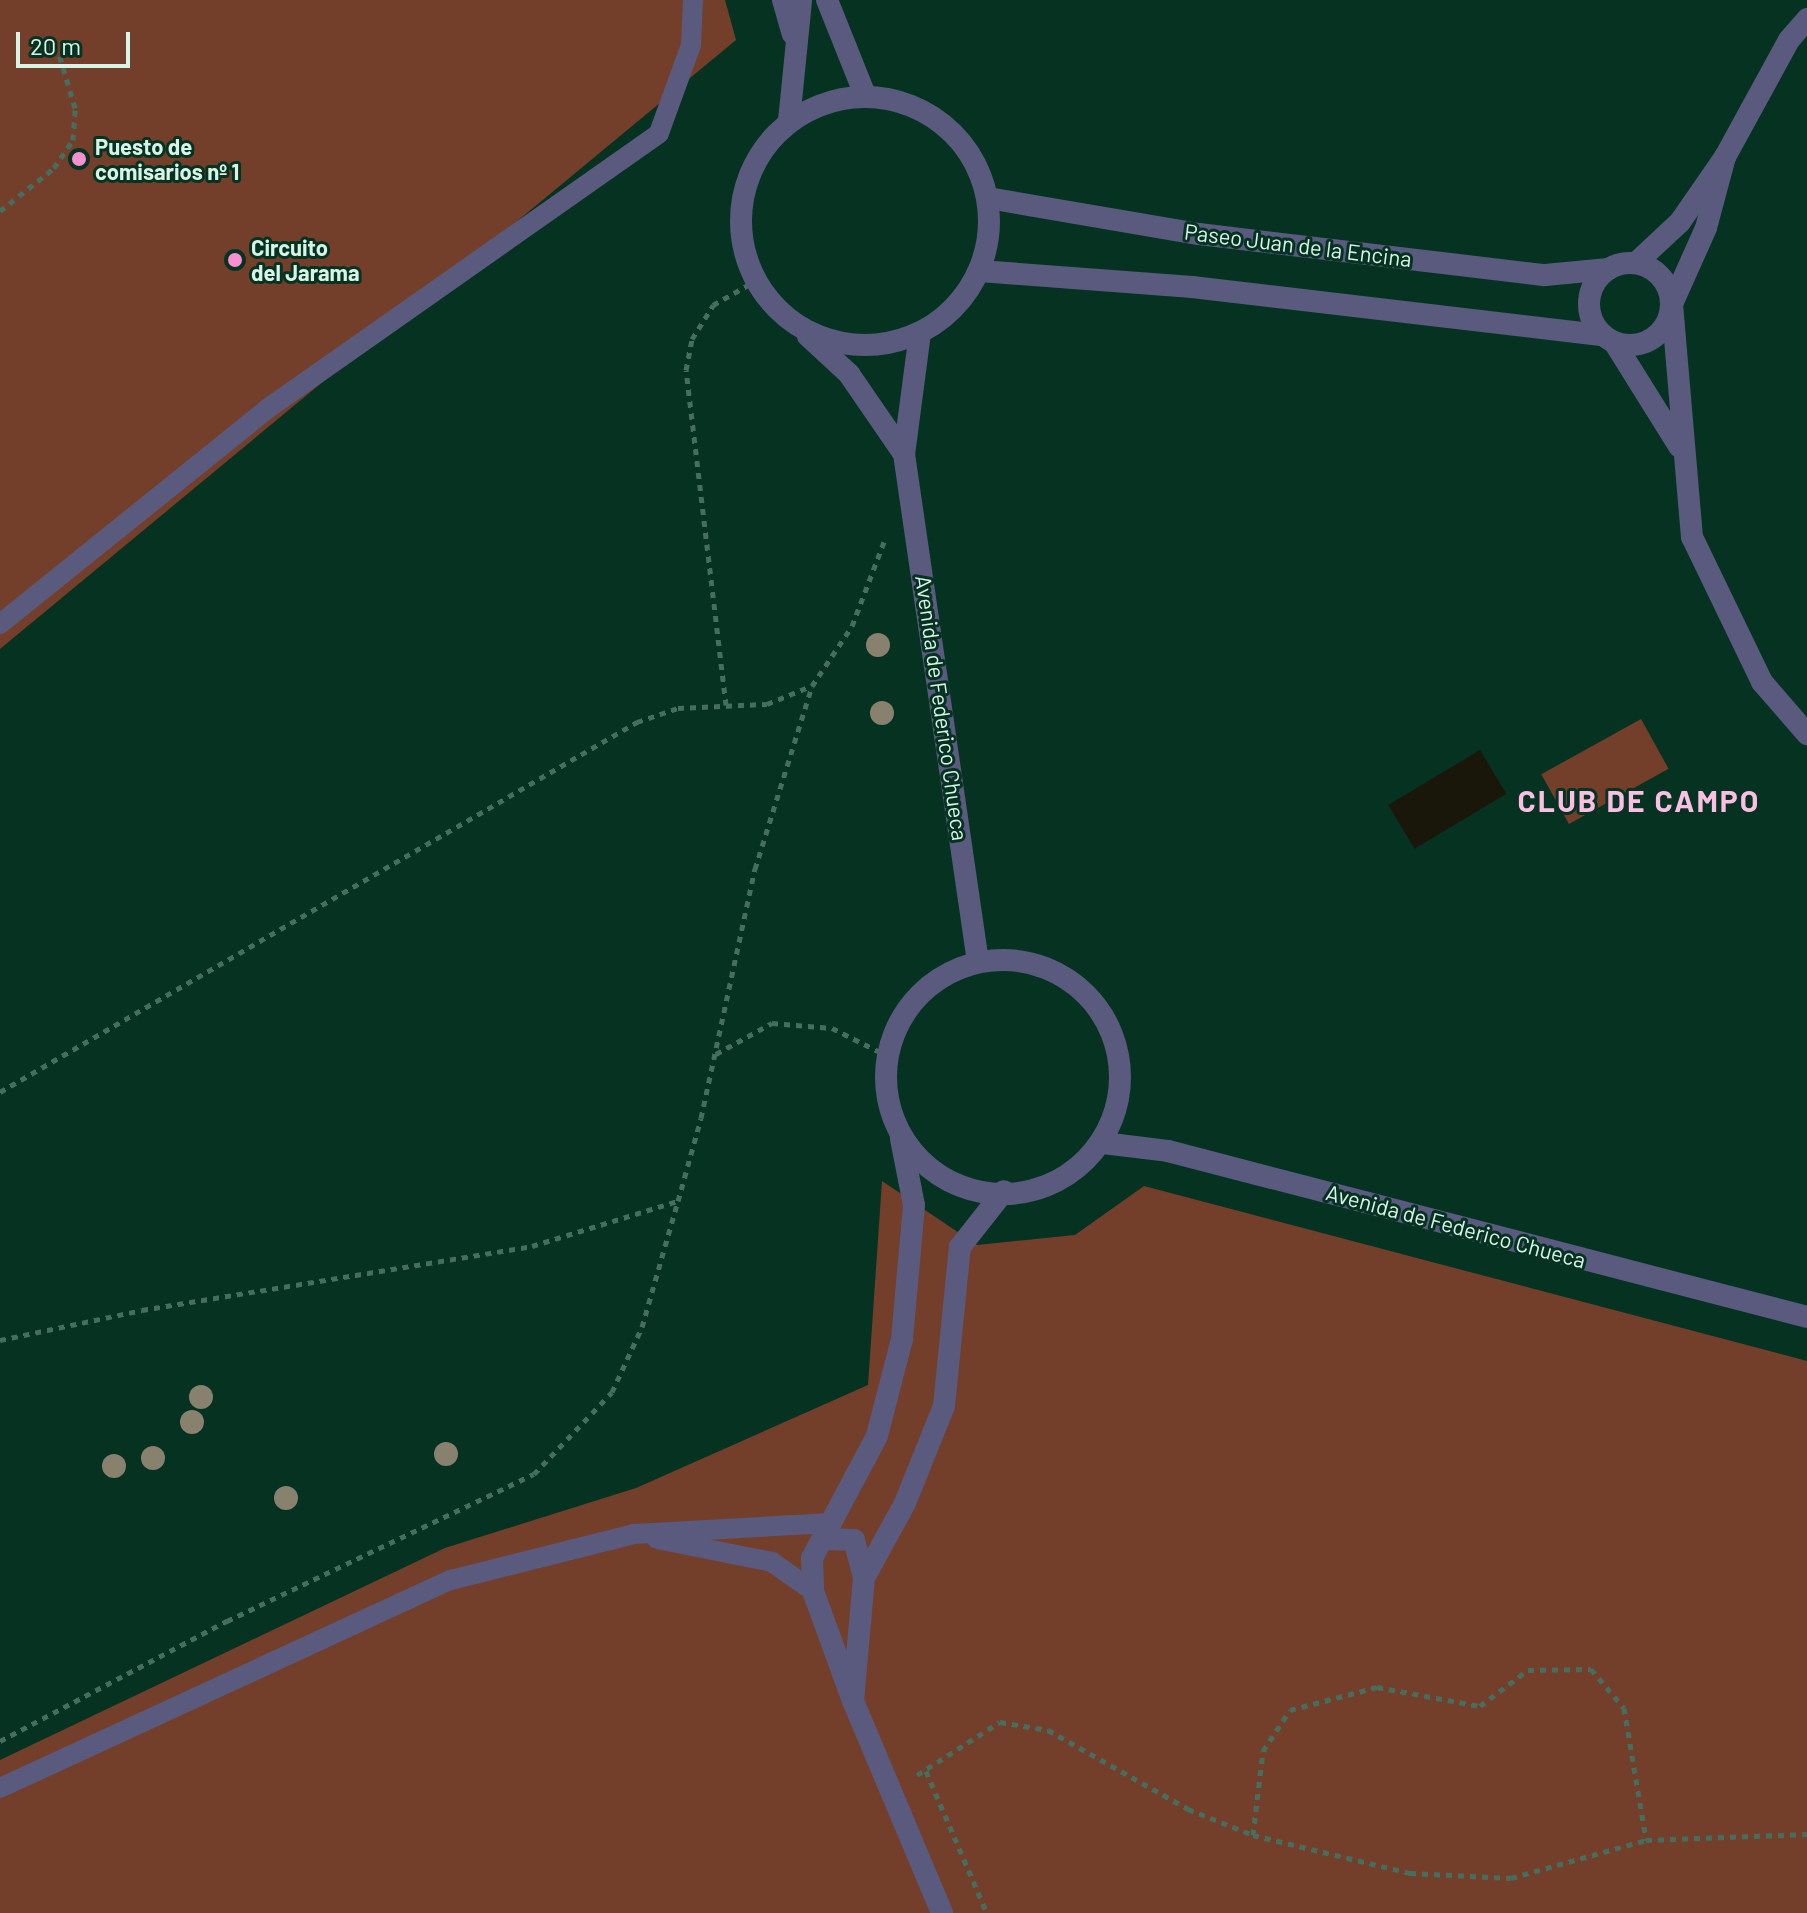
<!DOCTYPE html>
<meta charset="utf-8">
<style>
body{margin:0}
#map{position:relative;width:1807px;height:1913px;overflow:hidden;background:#063222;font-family:Barlow,sans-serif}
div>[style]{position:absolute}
.green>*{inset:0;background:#733f2a;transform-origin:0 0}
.water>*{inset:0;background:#191709;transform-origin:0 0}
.path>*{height:5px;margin-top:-2.5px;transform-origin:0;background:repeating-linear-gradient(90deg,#466e5e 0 6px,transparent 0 12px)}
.service>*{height:20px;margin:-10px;padding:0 10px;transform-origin:10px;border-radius:10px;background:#595a7e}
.minor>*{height:22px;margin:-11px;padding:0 11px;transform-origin:11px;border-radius:11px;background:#595a7e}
.minor>.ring{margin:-11px;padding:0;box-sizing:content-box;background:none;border:22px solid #595a7e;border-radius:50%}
.trees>*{width:24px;height:24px;margin:-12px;border-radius:50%;background:#88816e}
.dots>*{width:22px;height:22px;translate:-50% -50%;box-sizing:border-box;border:4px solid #063222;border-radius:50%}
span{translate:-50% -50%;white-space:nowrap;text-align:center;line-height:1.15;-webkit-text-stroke:6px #063222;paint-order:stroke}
.poi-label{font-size:22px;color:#d8f4e6;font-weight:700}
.left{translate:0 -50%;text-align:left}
.street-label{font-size:22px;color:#d8f4e6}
.district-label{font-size:30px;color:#fabfe2;font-weight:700;letter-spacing:2px}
.scale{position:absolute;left:16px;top:32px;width:114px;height:36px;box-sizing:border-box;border:4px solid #d8f4e6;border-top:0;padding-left:10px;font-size:24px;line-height:28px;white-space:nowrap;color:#d8f4e6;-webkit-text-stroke:6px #063222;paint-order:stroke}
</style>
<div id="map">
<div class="green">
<div style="clip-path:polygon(0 0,725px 0,736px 40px,0 649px)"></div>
<div style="left:1641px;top:719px;width:57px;height:114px;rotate:61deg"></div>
<div style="clip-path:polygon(882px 1181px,977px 1245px,1075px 1235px,1144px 1186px,1807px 1361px,1807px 1913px,0 1913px,0 1760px,445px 1548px,636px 1488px,868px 1385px)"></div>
</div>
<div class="water">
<div style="left:1480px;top:750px;width:51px;height:107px;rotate:59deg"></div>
</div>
<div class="path">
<div style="left:0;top:211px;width:69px;rotate:-38.5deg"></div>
<div style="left:54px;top:168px;width:34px;rotate:-56deg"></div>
<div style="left:73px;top:140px;width:32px;rotate:-86deg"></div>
<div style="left:75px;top:108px;width:56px;rotate:-106.5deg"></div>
<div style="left:726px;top:705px;width:337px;rotate:-96.8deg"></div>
<div style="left:686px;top:370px;width:32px;rotate:-79deg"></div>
<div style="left:692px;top:339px;width:40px;rotate:-58deg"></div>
<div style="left:713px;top:305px;width:48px;rotate:-29.7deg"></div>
<div style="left:716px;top:1054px;width:64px;rotate:-29deg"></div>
<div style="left:772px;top:1023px;width:60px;rotate:4.8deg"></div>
<div style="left:832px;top:1028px;width:63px;rotate:26.6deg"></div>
<div style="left:0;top:1092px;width:737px;rotate:-30.15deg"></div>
<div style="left:637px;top:722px;width:43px;rotate:-18.9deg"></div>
<div style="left:678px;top:708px;width:89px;rotate:-2.6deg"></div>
<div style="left:767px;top:704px;width:48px;rotate:-22.2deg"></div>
<div style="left:0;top:1340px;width:145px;rotate:-11.9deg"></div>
<div style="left:142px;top:1310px;width:395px;rotate:-9.3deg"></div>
<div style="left:532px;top:1246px;width:152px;rotate:-17.2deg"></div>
<div style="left:0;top:1741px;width:257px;rotate:-27.9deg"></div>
<div style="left:227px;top:1621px;width:340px;rotate:-25.6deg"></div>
<div style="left:534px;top:1474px;width:113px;rotate:-46.4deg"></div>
<div style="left:612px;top:1392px;width:72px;rotate:-65.2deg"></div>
<div style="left:642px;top:1327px;width:131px;rotate:-74.1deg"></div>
<div style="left:678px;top:1201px;width:86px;rotate:-74.5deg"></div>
<div style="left:701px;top:1118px;width:255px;rotate:-77.8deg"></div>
<div style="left:755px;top:869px;width:192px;rotate:-72.7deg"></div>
<div style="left:812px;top:686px;width:72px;rotate:-56.3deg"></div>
<div style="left:852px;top:626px;width:93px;rotate:-69.2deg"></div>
<div style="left:926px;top:1771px;width:155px;rotate:66.8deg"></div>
<div style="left:917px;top:1775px;width:98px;rotate:-32.6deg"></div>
<div style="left:1000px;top:1722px;width:49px;rotate:9.5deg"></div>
<div style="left:1048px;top:1730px;width:161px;rotate:29.4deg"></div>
<div style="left:1188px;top:1809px;width:70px;rotate:21.8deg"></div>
<div style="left:1253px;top:1835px;width:162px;rotate:13.6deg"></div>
<div style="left:1410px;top:1873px;width:101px;rotate:2.8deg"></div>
<div style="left:1511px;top:1878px;width:140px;rotate:-15.7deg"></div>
<div style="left:1646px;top:1840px;width:161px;rotate:-2.1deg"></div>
<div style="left:1253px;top:1835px;width:85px;rotate:-83.2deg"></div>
<div style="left:1263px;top:1751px;width:49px;rotate:-56.6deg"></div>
<div style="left:1290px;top:1710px;width:90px;rotate:-14.8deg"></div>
<div style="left:1377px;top:1687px;width:105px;rotate:10.5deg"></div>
<div style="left:1480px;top:1706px;width:60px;rotate:-36.9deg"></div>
<div style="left:1528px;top:1670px;width:63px;rotate:-0.9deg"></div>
<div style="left:1591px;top:1669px;width:51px;rotate:49.8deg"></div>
<div style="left:1624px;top:1708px;width:134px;rotate:80.5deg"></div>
</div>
<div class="service">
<div style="left:0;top:624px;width:343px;rotate:-38.8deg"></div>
<div style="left:267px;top:409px;width:479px;rotate:-35.1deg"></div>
<div style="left:659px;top:133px;width:94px;rotate:-70deg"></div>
<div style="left:691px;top:45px;width:45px;rotate:-87.5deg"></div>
<div style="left:657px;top:1539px;width:117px;rotate:11.3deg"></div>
<div style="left:772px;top:1562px;width:50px;rotate:35.3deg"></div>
<div style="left:0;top:1788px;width:497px;rotate:-24.8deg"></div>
<div style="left:451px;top:1580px;width:189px;rotate:-14.1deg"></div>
<div style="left:634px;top:1534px;width:197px;rotate:-3.2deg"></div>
</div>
<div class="minor">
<div style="left:783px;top:0;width:35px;rotate:74deg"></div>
<div style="left:827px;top:0;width:102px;rotate:68.2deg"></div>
<div class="ring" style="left:741px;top:97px;width:226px;height:226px"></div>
<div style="left:789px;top:121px;width:122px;rotate:-84.3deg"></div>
<div style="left:1725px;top:157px;width:73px;rotate:105deg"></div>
<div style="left:1706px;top:228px;width:83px;rotate:114.1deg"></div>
<div style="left:1672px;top:304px;width:234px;rotate:85.1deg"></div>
<div style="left:1692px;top:537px;width:161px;rotate:64.2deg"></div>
<div style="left:1762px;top:682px;width:69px;rotate:49.1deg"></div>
<div style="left:988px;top:198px;width:214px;rotate:9.7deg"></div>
<div style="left:1199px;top:234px;width:348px;rotate:6.8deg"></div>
<div style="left:1545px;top:275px;width:64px;rotate:-5.4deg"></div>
<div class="ring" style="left:1589px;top:263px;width:60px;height:60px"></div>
<div style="left:1636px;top:263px;width:60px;rotate:-43deg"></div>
<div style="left:1680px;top:222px;width:79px;rotate:-55.3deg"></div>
<div style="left:1725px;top:157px;width:133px;rotate:-61.3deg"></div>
<div style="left:1789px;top:40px;width:28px;rotate:-49deg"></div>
<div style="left:980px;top:271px;width:213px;rotate:4.3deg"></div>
<div style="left:1192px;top:287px;width:414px;rotate:6.7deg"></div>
<div style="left:920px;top:333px;width:122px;rotate:97.5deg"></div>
<div style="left:904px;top:454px;width:513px;rotate:81.71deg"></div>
<div style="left:808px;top:336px;width:56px;rotate:42.8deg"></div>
<div style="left:849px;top:374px;width:97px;rotate:55.5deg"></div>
<div style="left:1614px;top:342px;width:123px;rotate:58deg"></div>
<div class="ring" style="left:886px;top:960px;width:212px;height:212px"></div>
<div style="left:901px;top:1139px;width:67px;rotate:78.9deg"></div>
<div style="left:914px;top:1205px;width:135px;rotate:95.1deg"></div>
<div style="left:902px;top:1339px;width:100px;rotate:104.5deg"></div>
<div style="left:877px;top:1436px;width:138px;rotate:118deg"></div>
<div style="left:812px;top:1558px;width:33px;rotate:88deg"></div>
<div style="left:813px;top:1591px;width:117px;rotate:70deg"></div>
<div style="left:853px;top:1701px;width:123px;rotate:-84.9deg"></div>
<div style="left:864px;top:1578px;width:85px;rotate:-61.3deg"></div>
<div style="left:905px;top:1503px;width:105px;rotate:-68.1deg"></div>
<div style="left:944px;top:1406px;width:160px;rotate:-84.3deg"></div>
<div style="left:960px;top:1247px;width:71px;rotate:-51.8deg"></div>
<div style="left:1103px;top:1143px;width:65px;rotate:7deg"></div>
<div style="left:1168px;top:1151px;width:660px;rotate:14.56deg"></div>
<div style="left:823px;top:1539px;width:31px;rotate:2deg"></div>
<div style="left:854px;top:1540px;width:39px;rotate:75deg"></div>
<div style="left:853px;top:1701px;width:230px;rotate:67.2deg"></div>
</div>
<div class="trees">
<div style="left:878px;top:645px"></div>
<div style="left:882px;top:713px"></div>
<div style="left:201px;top:1397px"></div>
<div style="left:192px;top:1422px"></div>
<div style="left:446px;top:1454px"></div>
<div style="left:153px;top:1458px"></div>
<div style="left:114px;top:1466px"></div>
<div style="left:286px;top:1498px"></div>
</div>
<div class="dots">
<div style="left:79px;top:159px;background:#f690d0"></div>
<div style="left:235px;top:260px;background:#f690d0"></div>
</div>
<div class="poi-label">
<span class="left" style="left:95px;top:159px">Puesto de<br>comisarios nº 1</span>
<span class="left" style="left:251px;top:260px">Circuito<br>del Jarama</span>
</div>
<div class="street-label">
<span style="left:1298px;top:245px;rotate:7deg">Paseo Juan de la Encina</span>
<span style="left:942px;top:708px;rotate:82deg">Avenida de Federico Chueca</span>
<span style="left:1456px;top:1226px;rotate:15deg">Avenida de Federico Chueca</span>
</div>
<div class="district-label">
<span style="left:1639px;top:800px">CLUB DE CAMPO</span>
</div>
<div class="scale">20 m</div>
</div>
